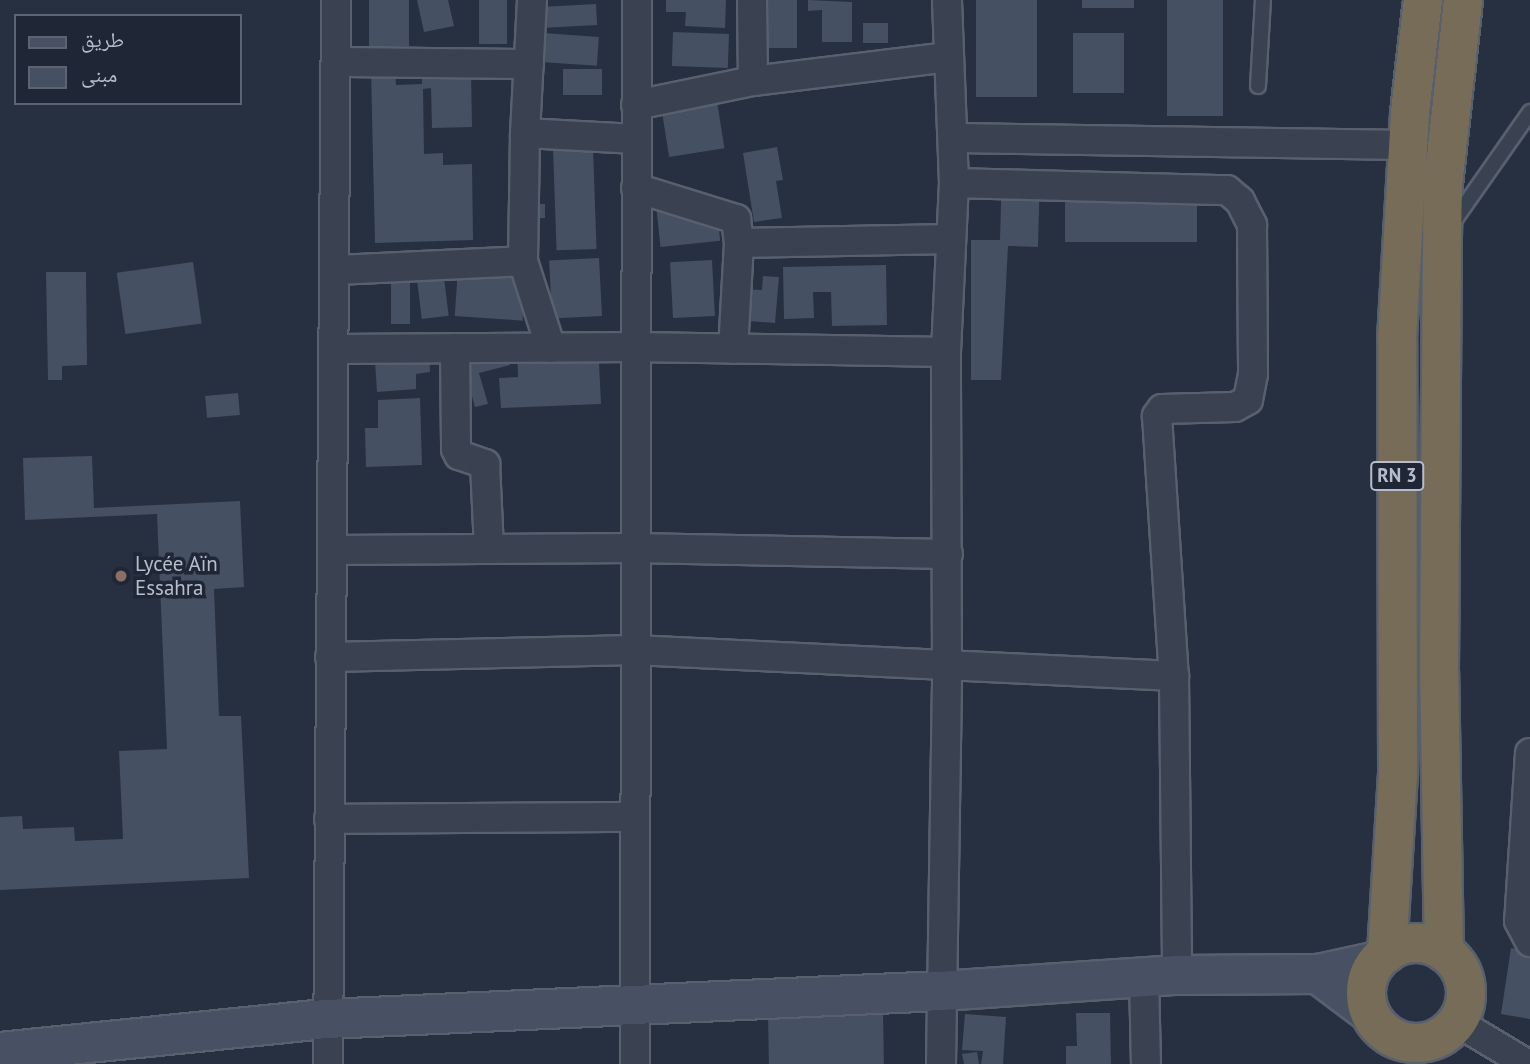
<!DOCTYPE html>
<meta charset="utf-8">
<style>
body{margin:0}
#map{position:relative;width:1530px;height:1064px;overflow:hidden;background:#263041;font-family:"PT Sans","Noto Naskh Arabic",sans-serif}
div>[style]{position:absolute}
.building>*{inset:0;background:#455063;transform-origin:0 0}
.roads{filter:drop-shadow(2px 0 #58606e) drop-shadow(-2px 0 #58606e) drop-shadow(0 2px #58606e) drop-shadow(0 -2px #58606e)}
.lane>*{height:14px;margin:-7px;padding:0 7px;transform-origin:7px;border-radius:7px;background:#3a4251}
.street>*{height:28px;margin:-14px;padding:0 14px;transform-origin:14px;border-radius:14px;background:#3a4251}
.secondary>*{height:38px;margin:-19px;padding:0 19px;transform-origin:19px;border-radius:19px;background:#485164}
.highway>*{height:38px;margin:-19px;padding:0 19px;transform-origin:19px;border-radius:19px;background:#776c57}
.highway>.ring{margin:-19px;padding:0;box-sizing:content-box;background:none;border:38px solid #776c57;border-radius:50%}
.dots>*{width:19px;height:19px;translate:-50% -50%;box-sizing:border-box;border:4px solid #1f2736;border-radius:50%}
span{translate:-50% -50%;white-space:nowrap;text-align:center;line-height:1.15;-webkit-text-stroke:7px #1f2736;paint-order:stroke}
.shield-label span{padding:2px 5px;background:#1f2736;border:2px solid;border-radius:5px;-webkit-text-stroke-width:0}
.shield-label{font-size:19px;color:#b7bdcb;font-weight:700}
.poi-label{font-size:21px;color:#b7bdcb}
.left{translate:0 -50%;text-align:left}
.legend{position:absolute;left:14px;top:14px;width:228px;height:91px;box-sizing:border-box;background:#1f2736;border:2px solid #5c6372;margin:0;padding:9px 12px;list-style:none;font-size:21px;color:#b7bdcb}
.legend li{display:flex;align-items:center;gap:14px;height:35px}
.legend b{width:35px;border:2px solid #5c6372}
</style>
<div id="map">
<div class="building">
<div style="left:369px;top:0;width:40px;height:46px"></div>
<div style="clip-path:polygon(417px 0,448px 0,454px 26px,424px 32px)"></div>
<div style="left:479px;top:0;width:28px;height:44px"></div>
<div style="clip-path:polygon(666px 0,726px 0,725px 28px,685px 26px,686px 12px,666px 12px)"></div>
<div style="left:768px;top:0;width:29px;height:48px"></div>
<div style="clip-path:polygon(808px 0,852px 2px,852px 42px,822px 42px,822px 10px,808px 11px)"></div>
<div style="left:976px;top:0;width:61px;height:97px"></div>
<div style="left:1082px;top:0;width:52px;height:8px"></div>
<div style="left:1167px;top:0;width:56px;height:116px"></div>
<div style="left:596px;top:4px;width:21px;height:61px;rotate:87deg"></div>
<div style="left:863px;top:23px;width:25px;height:20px"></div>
<div style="left:673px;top:32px;width:56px;height:34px;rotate:2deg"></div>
<div style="left:543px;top:33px;width:56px;height:29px;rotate:4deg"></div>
<div style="left:1073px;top:33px;width:51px;height:60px"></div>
<div style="left:563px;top:69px;width:39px;height:26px"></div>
<div style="clip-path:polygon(471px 70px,472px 127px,432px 128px,431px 88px,423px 89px,424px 154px,443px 153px,443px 165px,472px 164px,473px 240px,375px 243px,371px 72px,395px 71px,396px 85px,422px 84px,422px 72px)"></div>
<div style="left:716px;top:95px;width:54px;height:56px;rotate:81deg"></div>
<div style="clip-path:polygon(777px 147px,783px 180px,776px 181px,782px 218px,754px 222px,743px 153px)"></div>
<div style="left:593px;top:148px;width:101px;height:40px;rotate:88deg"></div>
<div style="clip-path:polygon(1002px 168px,1040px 169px,1038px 247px,1008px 246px,1001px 380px,971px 380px,971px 240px,1000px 240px)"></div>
<div style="left:1065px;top:188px;width:132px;height:54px"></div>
<div style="left:716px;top:201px;width:40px;height:60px;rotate:84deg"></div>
<div style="left:528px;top:204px;width:17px;height:14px"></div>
<div style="left:599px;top:258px;width:58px;height:50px;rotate:87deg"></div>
<div style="left:712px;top:260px;width:56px;height:42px;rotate:87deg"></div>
<div style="left:193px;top:262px;width:62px;height:77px;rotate:82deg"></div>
<div style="clip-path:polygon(886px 265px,887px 325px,832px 326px,831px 292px,813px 292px,814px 318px,784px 319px,783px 267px)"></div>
<div style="left:458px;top:269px;width:68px;height:47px;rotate:4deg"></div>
<div style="clip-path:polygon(46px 272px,86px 272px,87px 365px,62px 366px,62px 380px,48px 380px)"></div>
<div style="clip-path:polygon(763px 276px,779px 277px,775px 323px,735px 320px,738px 289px,762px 290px)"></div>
<div style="left:444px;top:278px;width:38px;height:27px;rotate:83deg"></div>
<div style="left:391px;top:280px;width:19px;height:44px"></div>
<div style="clip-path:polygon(429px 342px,430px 372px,416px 374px,416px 389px,377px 392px,374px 345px)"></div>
<div style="clip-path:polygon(598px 343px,601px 404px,501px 408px,499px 378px,518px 377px,517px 346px)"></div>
<div style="clip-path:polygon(504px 345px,510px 365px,479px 373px,488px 404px,475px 407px,461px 356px)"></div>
<div style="left:238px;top:393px;width:22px;height:33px;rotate:85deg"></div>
<div style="clip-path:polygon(420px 398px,422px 465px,366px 467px,365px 428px,378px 428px,378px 400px)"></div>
<div style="clip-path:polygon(92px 456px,94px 508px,240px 501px,244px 587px,214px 589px,219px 716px,241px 716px,249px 878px,0 890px,0 817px,22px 816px,23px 829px,74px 827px,75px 841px,123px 839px,119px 751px,167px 749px,157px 514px,25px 520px,23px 458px)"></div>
<div style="clip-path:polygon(1511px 948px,1530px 951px,1530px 1019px,1501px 1014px)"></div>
<div style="left:883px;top:1011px;width:53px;height:115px;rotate:89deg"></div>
<div style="clip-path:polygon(1076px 1013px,1110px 1013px,1111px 1064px,1066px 1064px,1066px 1046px,1077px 1046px)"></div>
<div style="clip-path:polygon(965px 1014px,1006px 1017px,1003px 1064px,981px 1064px,983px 1051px,962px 1050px)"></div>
<div style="clip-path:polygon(977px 1052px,979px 1064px,964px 1064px,962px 1054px)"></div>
</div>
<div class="roads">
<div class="lane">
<div style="left:1258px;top:86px;width:86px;rotate:-86.7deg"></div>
<div style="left:1451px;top:225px;width:138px;rotate:-55deg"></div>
</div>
<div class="street">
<div style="left:532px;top:0;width:133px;rotate:93deg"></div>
<div style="left:525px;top:133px;width:111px;rotate:3.1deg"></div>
<div style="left:752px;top:0;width:81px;rotate:89.3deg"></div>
<div style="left:753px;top:81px;width:197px;rotate:-7deg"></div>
<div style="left:336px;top:62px;width:193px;rotate:0.6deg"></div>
<div style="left:636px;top:105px;width:119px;rotate:-11.6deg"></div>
<div style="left:953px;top:138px;width:455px;rotate:0.9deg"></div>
<div style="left:954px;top:183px;width:273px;rotate:1.5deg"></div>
<div style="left:1227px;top:190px;width:17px;rotate:40deg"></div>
<div style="left:1240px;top:201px;width:27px;rotate:63deg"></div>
<div style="left:1252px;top:225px;width:149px;rotate:89.6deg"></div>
<div style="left:1253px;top:374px;width:26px;rotate:101deg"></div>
<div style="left:1248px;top:400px;width:15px;rotate:152deg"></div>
<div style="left:1235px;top:407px;width:73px;rotate:178.4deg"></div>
<div style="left:1162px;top:409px;width:9px;rotate:126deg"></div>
<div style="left:1157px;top:416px;width:261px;rotate:86.3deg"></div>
<div style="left:1174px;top:676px;width:299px;rotate:89.4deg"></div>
<div style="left:636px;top:188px;width:105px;rotate:17.2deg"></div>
<div style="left:736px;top:219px;width:24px;rotate:83deg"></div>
<div style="left:739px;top:243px;width:106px;rotate:93.2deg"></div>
<div style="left:739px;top:243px;width:212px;rotate:-1.1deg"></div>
<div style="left:523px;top:261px;width:91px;rotate:72.2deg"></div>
<div style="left:335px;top:270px;width:188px;rotate:-2.7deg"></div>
<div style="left:523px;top:261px;width:128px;rotate:-89.1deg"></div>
<div style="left:455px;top:348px;width:101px;rotate:89.4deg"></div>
<div style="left:456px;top:449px;width:7px;rotate:63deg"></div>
<div style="left:459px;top:455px;width:28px;rotate:19deg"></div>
<div style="left:485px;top:464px;width:85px;rotate:87.3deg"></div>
<div style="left:335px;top:349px;width:299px;rotate:-0.4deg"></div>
<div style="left:634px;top:347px;width:312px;rotate:0.9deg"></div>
<div style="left:332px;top:550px;width:302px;rotate:-0.4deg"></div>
<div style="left:634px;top:548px;width:314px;rotate:1.1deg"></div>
<div style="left:330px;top:657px;width:304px;rotate:-1.3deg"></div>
<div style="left:634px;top:650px;width:541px;rotate:2.76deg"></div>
<div style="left:1530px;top:753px;width:168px;rotate:93.7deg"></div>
<div style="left:1519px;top:921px;width:24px;rotate:62deg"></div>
<div style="left:329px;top:819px;width:306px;rotate:-0.4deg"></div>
<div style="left:1144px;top:977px;width:87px;rotate:88.7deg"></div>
<div style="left:1457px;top:1022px;width:82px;rotate:31deg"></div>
<div style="left:328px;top:1064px;width:1064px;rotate:-89.57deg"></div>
<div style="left:635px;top:1064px;width:1064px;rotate:-89.89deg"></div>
<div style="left:941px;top:1064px;width:398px;rotate:-89.1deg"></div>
<div style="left:947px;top:666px;width:314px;rotate:-90.2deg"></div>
<div style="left:946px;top:352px;width:169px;rotate:-87.3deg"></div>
<div style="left:954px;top:183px;width:183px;rotate:-92.2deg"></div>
</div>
<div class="secondary">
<div style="left:1318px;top:974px;width:65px;rotate:36.9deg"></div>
<div style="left:0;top:1052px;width:329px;rotate:-5.8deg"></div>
<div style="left:327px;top:1019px;width:615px;rotate:-2.61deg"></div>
<div style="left:941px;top:991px;width:237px;rotate:-3.9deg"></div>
<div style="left:1177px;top:975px;width:141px;rotate:-0.4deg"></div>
<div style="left:1318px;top:974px;width:61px;rotate:-12.2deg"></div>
</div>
<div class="highway">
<div class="ring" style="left:1366px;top:943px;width:62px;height:62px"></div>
<div style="left:1444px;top:952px;width:281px;rotate:-91deg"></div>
<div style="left:1439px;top:671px;width:433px;rotate:-89.6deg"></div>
<div style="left:1442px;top:238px;width:53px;rotate:-88.9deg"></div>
<div style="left:1443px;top:185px;width:186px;rotate:-83.8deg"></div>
<div style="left:1387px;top:953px;width:178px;rotate:-86.5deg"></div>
<div style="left:1398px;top:775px;width:436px;rotate:-90.1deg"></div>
<div style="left:1397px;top:339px;width:227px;rotate:-86.7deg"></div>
<div style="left:1410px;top:112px;width:113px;rotate:-83.4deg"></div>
</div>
</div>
<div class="dots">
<div style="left:121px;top:576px;background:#8d6e63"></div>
</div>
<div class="shield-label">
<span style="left:1397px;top:476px">RN 3</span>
</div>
<div class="poi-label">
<span class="left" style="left:135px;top:576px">Lycée Aïn<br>Essahra</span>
</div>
<ul class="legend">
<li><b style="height:9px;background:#485164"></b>طريق</li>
<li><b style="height:19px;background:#455063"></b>مبنى</li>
</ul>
</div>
